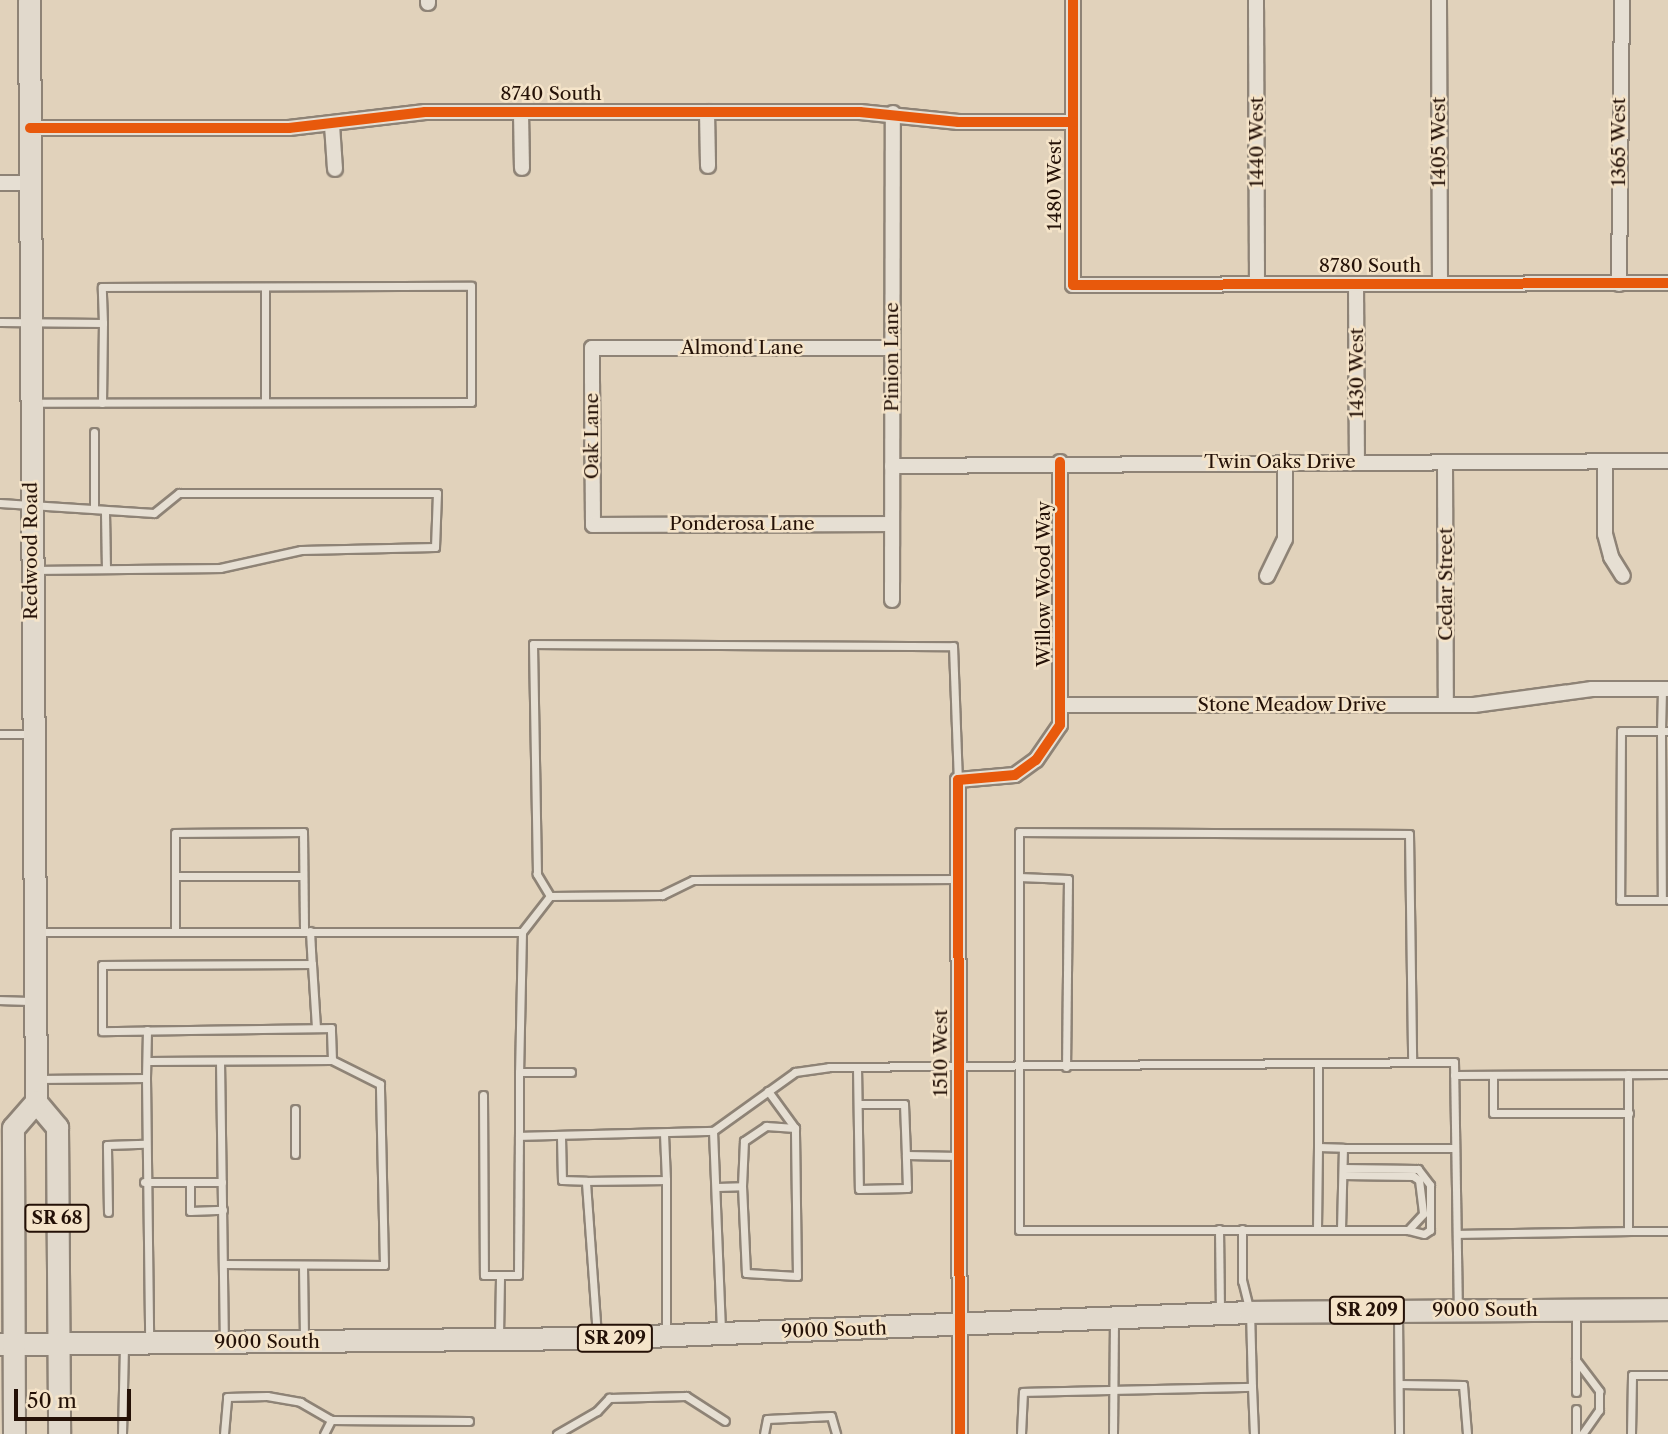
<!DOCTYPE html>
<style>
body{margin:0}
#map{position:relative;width:1668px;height:1434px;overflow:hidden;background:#e1d2bb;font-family:"Libre Caslon Text",serif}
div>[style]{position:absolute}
.roads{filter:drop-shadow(2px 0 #8e8376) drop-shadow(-2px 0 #8e8376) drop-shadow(0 2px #8e8376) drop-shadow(0 -2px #8e8376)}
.service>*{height:7px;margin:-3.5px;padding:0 3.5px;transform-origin:3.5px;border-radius:3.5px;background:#e6dfd3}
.minor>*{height:14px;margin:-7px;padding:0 7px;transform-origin:7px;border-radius:7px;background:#e6dfd3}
.primary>*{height:21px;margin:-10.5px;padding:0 10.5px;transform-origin:10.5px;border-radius:10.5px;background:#e1d9cc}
.cycleway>*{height:10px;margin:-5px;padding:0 5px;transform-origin:5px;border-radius:5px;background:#e8590c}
span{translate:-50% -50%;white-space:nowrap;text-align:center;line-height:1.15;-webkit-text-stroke:5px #f5e4c9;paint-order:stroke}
.shield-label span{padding:2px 5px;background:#f5e4c9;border:2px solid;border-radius:5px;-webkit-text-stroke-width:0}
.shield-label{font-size:18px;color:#241107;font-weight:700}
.street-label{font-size:19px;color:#241107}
.scale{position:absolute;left:14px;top:1389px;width:117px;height:32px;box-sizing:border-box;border:4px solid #241107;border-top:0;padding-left:9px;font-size:21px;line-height:24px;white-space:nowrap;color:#241107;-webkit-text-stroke:5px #f5e4c9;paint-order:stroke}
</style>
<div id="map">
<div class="roads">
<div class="service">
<div style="left:0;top:322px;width:103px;rotate:0.6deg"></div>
<div style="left:103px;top:323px;width:36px;rotate:-92deg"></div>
<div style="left:102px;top:287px;width:369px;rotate:-0.2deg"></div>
<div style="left:471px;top:286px;width:116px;rotate:90deg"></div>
<div style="left:471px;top:402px;width:438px;rotate:179.9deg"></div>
<div style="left:265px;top:402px;width:115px;rotate:-90deg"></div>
<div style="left:102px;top:403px;width:80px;rotate:-89.3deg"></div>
<div style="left:94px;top:432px;width:75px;rotate:90deg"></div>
<div style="left:0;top:503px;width:154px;rotate:3.7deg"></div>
<div style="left:154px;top:513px;width:32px;rotate:-39deg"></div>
<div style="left:179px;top:493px;width:258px"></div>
<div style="left:437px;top:493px;width:54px;rotate:92.1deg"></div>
<div style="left:435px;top:547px;width:134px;rotate:178.7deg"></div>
<div style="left:301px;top:550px;width:83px;rotate:167.5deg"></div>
<div style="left:220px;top:568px;width:185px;rotate:179.4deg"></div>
<div style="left:105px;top:512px;width:57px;rotate:89deg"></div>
<div style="left:1662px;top:690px;width:41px;rotate:91.4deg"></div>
<div style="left:1661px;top:731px;width:40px;rotate:180deg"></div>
<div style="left:1621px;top:731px;width:169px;rotate:90.3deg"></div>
<div style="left:1620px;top:900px;width:42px"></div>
<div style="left:1668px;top:731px;width:7px;rotate:180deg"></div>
<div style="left:1661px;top:731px;width:169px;rotate:89.7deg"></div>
<div style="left:1662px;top:900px;width:6px"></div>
<div style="left:0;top:734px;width:30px"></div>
<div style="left:175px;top:876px;width:128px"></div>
<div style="left:1019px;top:877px;width:49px;rotate:2.3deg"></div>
<div style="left:1068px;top:879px;width:188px;rotate:90.6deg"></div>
<div style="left:550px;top:896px;width:26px;rotate:-121deg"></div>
<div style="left:537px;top:874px;width:230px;rotate:-91deg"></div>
<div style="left:533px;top:644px;width:420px;rotate:0.3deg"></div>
<div style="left:953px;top:646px;width:134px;rotate:87.9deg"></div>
<div style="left:310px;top:931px;width:33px;rotate:87deg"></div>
<div style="left:36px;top:932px;width:486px"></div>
<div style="left:522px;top:932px;width:140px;rotate:91.2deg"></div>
<div style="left:519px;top:1072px;width:52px"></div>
<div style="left:175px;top:932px;width:99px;rotate:-90deg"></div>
<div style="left:175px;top:833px;width:128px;rotate:-0.4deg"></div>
<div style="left:303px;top:832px;width:99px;rotate:89.4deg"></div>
<div style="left:522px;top:932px;width:46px;rotate:-52.1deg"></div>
<div style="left:550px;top:896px;width:112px;rotate:-0.5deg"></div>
<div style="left:662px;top:895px;width:34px;rotate:-26deg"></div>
<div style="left:693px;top:880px;width:265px;rotate:-0.2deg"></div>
<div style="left:0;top:1000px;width:34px;rotate:2deg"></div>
<div style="left:147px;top:1061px;width:185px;rotate:-0.3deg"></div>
<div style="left:220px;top:1061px;width:277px;rotate:89.2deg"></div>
<div style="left:1318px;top:1063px;width:84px;rotate:90deg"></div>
<div style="left:857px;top:1067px;width:122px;rotate:89.1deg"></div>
<div style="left:859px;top:1189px;width:48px;rotate:-1.2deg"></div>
<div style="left:907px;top:1188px;width:33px;rotate:-92deg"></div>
<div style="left:906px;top:1155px;width:53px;rotate:1.1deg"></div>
<div style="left:519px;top:1072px;width:64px;rotate:90deg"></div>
<div style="left:1628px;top:1074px;width:157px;rotate:90deg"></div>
<div style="left:1628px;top:1231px;width:40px"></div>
<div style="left:1454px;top:1075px;width:214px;rotate:-0.3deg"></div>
<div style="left:1493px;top:1075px;width:38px;rotate:90deg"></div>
<div style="left:1493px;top:1113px;width:136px"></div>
<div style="left:146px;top:1078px;width:48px;rotate:-88.8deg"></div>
<div style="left:37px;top:1079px;width:109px;rotate:-0.5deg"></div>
<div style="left:146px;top:1078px;width:264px;rotate:89.3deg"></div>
<div style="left:483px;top:1095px;width:180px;rotate:89.7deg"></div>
<div style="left:484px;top:1275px;width:16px"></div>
<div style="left:858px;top:1104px;width:46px"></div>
<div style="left:904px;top:1104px;width:51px;rotate:87.8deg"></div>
<div style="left:295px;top:1109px;width:45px;rotate:90deg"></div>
<div style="left:713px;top:1131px;width:198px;rotate:87.7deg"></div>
<div style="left:664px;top:1134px;width:46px;rotate:87.5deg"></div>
<div style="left:561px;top:1137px;width:43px;rotate:88.7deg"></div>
<div style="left:562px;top:1180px;width:24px;rotate:2deg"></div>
<div style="left:1343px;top:1168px;width:75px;rotate:0.8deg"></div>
<div style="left:1418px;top:1169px;width:20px;rotate:53deg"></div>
<div style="left:1430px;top:1185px;width:45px;rotate:90deg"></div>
<div style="left:1430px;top:1230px;width:7px;rotate:146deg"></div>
<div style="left:1424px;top:1234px;width:16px;rotate:-166deg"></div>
<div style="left:1408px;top:1230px;width:389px;rotate:180deg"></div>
<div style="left:1019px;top:1230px;width:398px;rotate:-90deg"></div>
<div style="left:1019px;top:832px;width:390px;rotate:0.3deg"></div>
<div style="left:1409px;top:834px;width:227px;rotate:89.2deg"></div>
<div style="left:1343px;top:1175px;width:70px;rotate:0.8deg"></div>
<div style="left:1413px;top:1176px;width:7px;rotate:34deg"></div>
<div style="left:1419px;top:1180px;width:34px;rotate:83deg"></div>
<div style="left:1423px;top:1214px;width:22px;rotate:133deg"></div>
<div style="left:144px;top:1182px;width:78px"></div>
<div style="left:190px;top:1182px;width:29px;rotate:90deg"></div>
<div style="left:190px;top:1211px;width:33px;rotate:-2deg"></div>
<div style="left:742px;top:1186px;width:45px;rotate:-87.5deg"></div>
<div style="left:744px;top:1141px;width:27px;rotate:-34deg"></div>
<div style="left:766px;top:1126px;width:29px;rotate:4deg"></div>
<div style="left:717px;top:1187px;width:25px;rotate:-2deg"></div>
<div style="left:742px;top:1186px;width:87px;rotate:87.4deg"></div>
<div style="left:746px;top:1273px;width:51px;rotate:3.4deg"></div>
<div style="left:797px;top:1276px;width:148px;rotate:-90.8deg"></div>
<div style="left:795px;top:1128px;width:46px;rotate:-126.1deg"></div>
<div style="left:108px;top:1212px;width:67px;rotate:-90.9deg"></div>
<div style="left:107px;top:1145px;width:38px;rotate:-2deg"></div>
<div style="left:1219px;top:1229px;width:83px;rotate:89.3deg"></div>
<div style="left:1317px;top:1229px;width:82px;rotate:-89.3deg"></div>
<div style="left:1318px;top:1147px;width:25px;rotate:2deg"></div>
<div style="left:1341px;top:1229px;width:81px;rotate:-88.6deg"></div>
<div style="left:1343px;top:1148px;width:112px"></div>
<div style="left:1457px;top:1234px;width:171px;rotate:-1deg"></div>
<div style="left:223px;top:1264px;width:161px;rotate:0.4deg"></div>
<div style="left:384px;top:1265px;width:181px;rotate:-91.3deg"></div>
<div style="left:380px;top:1084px;width:54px;rotate:-153.4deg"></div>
<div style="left:332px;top:1060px;width:32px;rotate:-92deg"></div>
<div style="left:331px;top:1028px;width:229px;rotate:179.2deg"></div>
<div style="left:102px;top:1031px;width:66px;rotate:-90deg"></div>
<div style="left:102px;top:965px;width:210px;rotate:-0.3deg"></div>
<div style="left:312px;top:964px;width:64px;rotate:86.4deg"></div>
<div style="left:303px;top:1266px;width:72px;rotate:89.2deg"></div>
<div style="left:1576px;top:1312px;width:80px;rotate:90deg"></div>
<div style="left:1398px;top:1314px;width:120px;rotate:89.5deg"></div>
<div style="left:499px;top:1335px;width:60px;rotate:-89deg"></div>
<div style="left:500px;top:1275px;width:18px"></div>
<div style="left:518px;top:1275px;width:139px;rotate:-89.6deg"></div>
<div style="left:519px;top:1136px;width:194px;rotate:-1.5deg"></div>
<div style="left:713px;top:1131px;width:101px;rotate:-35.7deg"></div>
<div style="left:795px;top:1072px;width:34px;rotate:-8deg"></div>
<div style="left:829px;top:1067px;width:625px;rotate:-0.46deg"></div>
<div style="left:1454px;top:1062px;width:247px;rotate:89.1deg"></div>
<div style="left:597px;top:1336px;width:155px;rotate:-94.1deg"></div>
<div style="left:586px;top:1181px;width:80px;rotate:-0.7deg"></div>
<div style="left:666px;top:1180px;width:152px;rotate:90deg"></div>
<div style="left:1576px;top:1360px;width:39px;rotate:53deg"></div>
<div style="left:1599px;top:1391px;width:19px;rotate:90deg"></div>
<div style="left:1599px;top:1410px;width:29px;rotate:125deg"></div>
<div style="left:1399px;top:1384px;width:64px;rotate:0.9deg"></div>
<div style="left:1463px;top:1385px;width:49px;rotate:85.3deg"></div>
<div style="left:1252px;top:1387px;width:47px;rotate:87.6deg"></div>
<div style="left:1576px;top:1409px;width:25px;rotate:90deg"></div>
<div style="left:122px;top:1434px;width:90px;rotate:-88.7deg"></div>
<div style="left:224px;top:1434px;width:37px;rotate:-85deg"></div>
<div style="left:227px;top:1397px;width:40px;rotate:-1.4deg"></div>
<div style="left:267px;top:1396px;width:34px;rotate:10deg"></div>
<div style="left:300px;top:1402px;width:36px;rotate:30deg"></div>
<div style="left:324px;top:1434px;width:16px;rotate:-63deg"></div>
<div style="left:331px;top:1420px;width:138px;rotate:0.4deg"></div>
<div style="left:557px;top:1434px;width:46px;rotate:-29.9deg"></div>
<div style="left:597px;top:1411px;width:18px;rotate:-47deg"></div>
<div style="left:609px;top:1398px;width:77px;rotate:-1.5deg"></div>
<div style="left:686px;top:1396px;width:46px;rotate:32.7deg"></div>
<div style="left:764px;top:1434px;width:15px;rotate:-79deg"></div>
<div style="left:767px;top:1419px;width:64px;rotate:-2.7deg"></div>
<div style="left:831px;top:1416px;width:19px;rotate:74deg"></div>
<div style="left:1021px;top:1434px;width:42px;rotate:-87.3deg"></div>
<div style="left:1023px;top:1392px;width:229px;rotate:-1.3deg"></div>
<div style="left:1252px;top:1387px;width:75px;rotate:-91.5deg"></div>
<div style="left:1250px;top:1312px;width:32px;rotate:-104deg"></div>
<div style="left:1242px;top:1281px;width:52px;rotate:-90deg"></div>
<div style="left:1113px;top:1434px;width:113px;rotate:-89.5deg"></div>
<div style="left:1631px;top:1434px;width:59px;rotate:-89deg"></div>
<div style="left:1632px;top:1375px;width:36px"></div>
</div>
<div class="minor">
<div style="left:428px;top:0;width:3px;rotate:90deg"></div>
<div style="left:1073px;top:0;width:285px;rotate:90deg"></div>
<div style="left:1073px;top:285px;width:595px;rotate:-0.19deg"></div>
<div style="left:1256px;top:0;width:284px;rotate:89.8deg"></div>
<div style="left:1439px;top:0;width:284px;rotate:89.8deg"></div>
<div style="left:521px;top:112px;width:56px;rotate:89deg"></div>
<div style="left:707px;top:112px;width:54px;rotate:88.9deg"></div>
<div style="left:332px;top:125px;width:44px;rotate:86.1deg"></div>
<div style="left:30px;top:128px;width:259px"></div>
<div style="left:289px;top:128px;width:137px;rotate:-6.7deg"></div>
<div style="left:425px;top:112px;width:435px"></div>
<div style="left:860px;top:112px;width:99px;rotate:5.8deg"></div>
<div style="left:958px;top:122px;width:115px"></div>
<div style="left:0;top:183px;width:30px"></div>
<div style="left:1356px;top:284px;width:178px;rotate:89.7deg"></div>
<div style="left:1619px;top:284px;width:284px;rotate:-89.4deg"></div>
<div style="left:891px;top:348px;width:299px;rotate:180deg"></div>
<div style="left:592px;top:348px;width:31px;rotate:90deg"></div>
<div style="left:592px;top:379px;width:146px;rotate:89.6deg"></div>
<div style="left:593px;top:525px;width:299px;rotate:-0.2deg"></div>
<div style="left:1605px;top:461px;width:73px;rotate:90deg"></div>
<div style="left:1605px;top:534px;width:24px;rotate:75deg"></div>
<div style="left:1611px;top:557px;width:22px;rotate:58deg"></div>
<div style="left:1445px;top:462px;width:243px;rotate:89.8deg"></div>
<div style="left:892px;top:466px;width:776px;rotate:-0.37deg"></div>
<div style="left:1267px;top:576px;width:41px;rotate:-64.1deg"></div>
<div style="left:1285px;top:539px;width:77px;rotate:-90deg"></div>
<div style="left:892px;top:600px;width:487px;rotate:-89.9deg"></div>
<div style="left:1062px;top:705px;width:412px"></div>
<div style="left:1474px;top:705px;width:119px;rotate:-7.7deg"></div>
<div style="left:1592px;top:689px;width:76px"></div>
<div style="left:960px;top:1434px;width:654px;rotate:-90.18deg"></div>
<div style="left:958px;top:780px;width:57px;rotate:-5deg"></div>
<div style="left:1015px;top:775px;width:26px;rotate:-36deg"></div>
<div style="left:1036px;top:760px;width:42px;rotate:-55.6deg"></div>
<div style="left:1060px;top:725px;width:263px;rotate:-90deg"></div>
</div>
<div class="primary">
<div style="left:29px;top:0;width:1102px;rotate:89.64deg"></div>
<div style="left:36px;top:1102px;width:33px;rotate:50deg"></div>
<div style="left:57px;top:1127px;width:307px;rotate:89.6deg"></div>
<div style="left:0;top:1344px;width:597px;rotate:-0.58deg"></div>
<div style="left:597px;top:1338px;width:654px;rotate:-2.28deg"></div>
<div style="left:1250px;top:1312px;width:418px;rotate:-0.4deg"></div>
<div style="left:14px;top:1434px;width:306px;rotate:-90.2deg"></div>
<div style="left:13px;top:1128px;width:35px;rotate:-49deg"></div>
</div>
</div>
<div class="cycleway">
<div style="left:1073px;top:0;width:285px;rotate:90deg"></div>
<div style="left:1073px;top:285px;width:595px;rotate:-0.19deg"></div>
<div style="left:30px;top:128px;width:259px"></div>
<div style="left:289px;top:128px;width:137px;rotate:-6.7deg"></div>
<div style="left:425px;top:112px;width:435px"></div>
<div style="left:860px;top:112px;width:99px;rotate:5.8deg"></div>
<div style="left:958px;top:122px;width:115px"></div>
<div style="left:960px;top:1434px;width:654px;rotate:-90.18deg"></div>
<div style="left:958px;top:780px;width:57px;rotate:-5deg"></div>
<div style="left:1015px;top:775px;width:26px;rotate:-36deg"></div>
<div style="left:1036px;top:760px;width:42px;rotate:-55.6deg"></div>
<div style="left:1060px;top:725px;width:263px;rotate:-90deg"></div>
</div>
<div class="shield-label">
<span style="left:57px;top:1218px">SR 68</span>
<span style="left:1367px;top:1310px">SR 209</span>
<span style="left:615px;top:1338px">SR 209</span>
</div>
<div class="street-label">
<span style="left:551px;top:94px">8740 South</span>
<span style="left:1257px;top:142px;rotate:-90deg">1440 West</span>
<span style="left:1439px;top:142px;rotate:-90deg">1405 West</span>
<span style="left:1619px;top:142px;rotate:-90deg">1365 West</span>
<span style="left:1055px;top:185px;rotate:-90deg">1480 West</span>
<span style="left:1370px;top:266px">8780 South</span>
<span style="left:742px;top:348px">Almond Lane</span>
<span style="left:892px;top:357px;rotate:-90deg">Pinion Lane</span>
<span style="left:1357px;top:373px;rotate:-90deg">1430 West</span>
<span style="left:592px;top:436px;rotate:-90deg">Oak Lane</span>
<span style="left:1280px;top:462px">Twin Oaks Drive</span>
<span style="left:742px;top:524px">Ponderosa Lane</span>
<span style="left:31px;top:551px;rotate:-90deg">Redwood Road</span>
<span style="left:1044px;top:584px;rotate:-90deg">Willow Wood Way</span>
<span style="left:1446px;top:584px;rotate:-90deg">Cedar Street</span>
<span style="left:1292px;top:705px">Stone Meadow Drive</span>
<span style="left:941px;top:1053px;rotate:-90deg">1510 West</span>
<span style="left:1485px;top:1310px">9000 South</span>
<span style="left:834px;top:1330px;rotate:-2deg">9000 South</span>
<span style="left:267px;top:1342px">9000 South</span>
</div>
<div class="scale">50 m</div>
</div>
